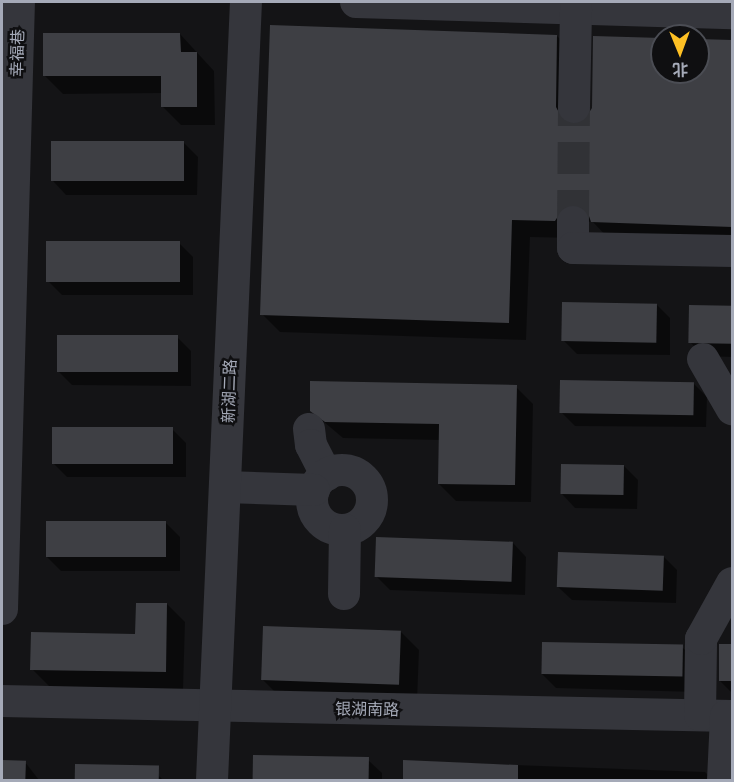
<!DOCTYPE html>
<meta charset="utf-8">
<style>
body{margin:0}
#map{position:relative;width:734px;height:782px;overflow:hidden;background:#141416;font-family:Inter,"Noto Sans SC",sans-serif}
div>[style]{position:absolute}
.shadow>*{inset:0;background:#0007}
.building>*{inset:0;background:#3e3f44;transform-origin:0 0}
.minor-tunnel>*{height:32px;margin-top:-16px;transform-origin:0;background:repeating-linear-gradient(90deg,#313236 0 32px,transparent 0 48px)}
.minor>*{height:32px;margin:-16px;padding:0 16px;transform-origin:16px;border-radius:16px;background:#35363c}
.minor>.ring{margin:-16px;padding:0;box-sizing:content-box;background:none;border:32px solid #35363c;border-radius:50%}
span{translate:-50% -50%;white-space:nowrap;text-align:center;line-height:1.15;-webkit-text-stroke:5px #0f0f11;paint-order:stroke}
.street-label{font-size:16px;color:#a5aab8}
.frame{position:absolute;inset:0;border:3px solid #a5aab8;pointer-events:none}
.north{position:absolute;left:650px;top:24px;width:60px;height:60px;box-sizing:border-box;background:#0f0f11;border:2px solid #4b4d54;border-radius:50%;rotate:179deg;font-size:16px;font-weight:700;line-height:24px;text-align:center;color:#a5aab8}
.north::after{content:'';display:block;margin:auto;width:21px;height:27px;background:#fec024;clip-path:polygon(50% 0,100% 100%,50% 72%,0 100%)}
</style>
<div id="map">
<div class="shadow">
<div style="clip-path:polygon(180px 34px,214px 71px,215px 125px,181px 125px,163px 107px,163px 93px,63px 94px,45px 76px)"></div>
<div style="clip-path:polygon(557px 36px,575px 54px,573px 126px,584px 124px,662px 40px,662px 72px,698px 72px,698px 41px,732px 42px,732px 244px,610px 240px,592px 221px,581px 224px,573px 238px,530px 237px,526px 340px,280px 332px,262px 314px)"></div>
<div style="clip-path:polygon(184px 143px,198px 157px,197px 195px,66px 195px,53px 181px)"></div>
<div style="clip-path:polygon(179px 243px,193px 257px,193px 295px,62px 295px,48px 281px)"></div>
<div style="clip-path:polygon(656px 304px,670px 318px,670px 355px,577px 354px,563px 340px)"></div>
<div style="clip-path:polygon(691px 306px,732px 307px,732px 357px,704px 356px,690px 342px)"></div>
<div style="clip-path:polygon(177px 337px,191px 351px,191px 386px,72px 385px,59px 372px)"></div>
<div style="clip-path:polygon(693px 383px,707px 397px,706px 427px,575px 426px,561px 412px)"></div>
<div style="clip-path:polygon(516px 387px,533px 404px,531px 502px,456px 501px,439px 484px,440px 440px,343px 438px,311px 411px)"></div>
<div style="clip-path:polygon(172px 429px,186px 443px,186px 477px,67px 477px,53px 463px)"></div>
<div style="clip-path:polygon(624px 466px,638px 480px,637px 509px,575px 508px,562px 494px)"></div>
<div style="clip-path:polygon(166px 523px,180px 537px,180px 571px,61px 571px,47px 557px)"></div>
<div style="clip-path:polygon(513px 543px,526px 557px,525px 595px,390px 590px,376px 576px)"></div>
<div style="clip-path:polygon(663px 556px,677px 570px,676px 603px,572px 600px,558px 587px)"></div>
<div style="clip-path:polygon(167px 604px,185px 622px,183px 690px,50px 687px,32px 669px,137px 635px)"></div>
<div style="clip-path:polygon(401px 632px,419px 650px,417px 701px,281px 698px,263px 680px)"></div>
<div style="clip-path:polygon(720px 646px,732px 646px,732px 693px,720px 681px)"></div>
<div style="clip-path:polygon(682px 647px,696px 661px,696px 692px,556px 688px,542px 674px)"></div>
<div style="clip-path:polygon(255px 756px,368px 760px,382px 773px,382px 780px,254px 780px)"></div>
<div style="clip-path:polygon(405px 761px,705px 772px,713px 780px,404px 780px)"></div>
<div style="clip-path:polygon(2px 762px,25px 762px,39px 780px,2px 780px)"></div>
<div style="clip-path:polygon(76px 765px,150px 767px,163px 780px,76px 780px)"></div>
</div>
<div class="building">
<div style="clip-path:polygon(270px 25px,557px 35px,556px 107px,564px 122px,573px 125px,583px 122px,592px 108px,593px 36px,662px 38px,662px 72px,698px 72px,698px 39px,732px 40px,732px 227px,591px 222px,588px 213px,574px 204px,564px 207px,555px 221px,512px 220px,509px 323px,260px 315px)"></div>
<div style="clip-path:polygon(43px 33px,180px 33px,181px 52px,197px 52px,197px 107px,161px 107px,161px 76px,43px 76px)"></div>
<div style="left:51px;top:141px;width:133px;height:40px"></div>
<div style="left:46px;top:241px;width:134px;height:41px"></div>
<div style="left:562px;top:302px;width:95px;height:39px;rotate:1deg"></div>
<div style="left:689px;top:305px;width:43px;height:38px;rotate:1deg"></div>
<div style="left:57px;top:335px;width:121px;height:37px"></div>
<div style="left:560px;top:380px;width:134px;height:33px;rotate:1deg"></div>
<div style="clip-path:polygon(310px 381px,517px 385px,515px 485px,438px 484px,439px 424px,325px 422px,310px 411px)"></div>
<div style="left:52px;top:427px;width:121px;height:37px"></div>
<div style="left:561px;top:464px;width:63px;height:30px;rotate:1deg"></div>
<div style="left:46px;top:521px;width:120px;height:36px"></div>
<div style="left:376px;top:537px;width:137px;height:40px;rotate:2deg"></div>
<div style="left:558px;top:552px;width:106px;height:35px;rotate:2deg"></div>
<div style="clip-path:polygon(136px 603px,167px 603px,166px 672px,30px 670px,31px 632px,135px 634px)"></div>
<div style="left:263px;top:626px;width:138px;height:54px;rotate:2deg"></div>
<div style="left:542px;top:642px;width:141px;height:32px;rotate:1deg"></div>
<div style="left:719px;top:644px;width:13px;height:37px"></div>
<div style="left:253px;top:755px;width:116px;height:25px;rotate:1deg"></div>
<div style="left:2px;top:760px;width:24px;height:20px;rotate:2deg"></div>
<div style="clip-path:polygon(403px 760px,518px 765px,518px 780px,403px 780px)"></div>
<div style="left:75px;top:764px;width:84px;height:16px;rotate:1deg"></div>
</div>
<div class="minor-tunnel">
<div style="left:573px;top:222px;width:115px;rotate:-89.5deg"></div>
</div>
<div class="minor">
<div style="left:356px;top:2px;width:376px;rotate:1.7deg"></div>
<div style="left:574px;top:107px;width:98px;rotate:-88.8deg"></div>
<div style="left:573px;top:222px;width:26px;rotate:90deg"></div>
<div style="left:573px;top:248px;width:159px;rotate:1.1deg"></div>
<div style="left:703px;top:359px;width:58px;rotate:59.9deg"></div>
<div style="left:309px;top:429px;width:16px;rotate:83deg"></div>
<div style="left:311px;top:445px;width:34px;rotate:63deg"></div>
<div class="ring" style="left:312px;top:470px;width:28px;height:28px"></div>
<div style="left:225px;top:487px;width:89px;rotate:1.9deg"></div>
<div style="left:344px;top:594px;width:64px;rotate:-89.1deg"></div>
<div style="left:2px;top:609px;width:607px;rotate:-88.4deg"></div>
<div style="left:2px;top:701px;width:730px;rotate:1.18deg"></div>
<div style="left:700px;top:715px;width:76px;rotate:-89.2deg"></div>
<div style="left:701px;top:639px;width:64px;rotate:-61deg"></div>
<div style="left:212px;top:780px;width:779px;rotate:-87.5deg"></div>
<div style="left:723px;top:780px;width:64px;rotate:-87.3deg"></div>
</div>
<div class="street-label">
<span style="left:17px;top:53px;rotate:-88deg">幸福巷</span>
<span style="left:229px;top:391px;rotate:-88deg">新湖二路</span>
<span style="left:367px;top:709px;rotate:1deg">银湖南路</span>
</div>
<div class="frame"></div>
<div class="north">北</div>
</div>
